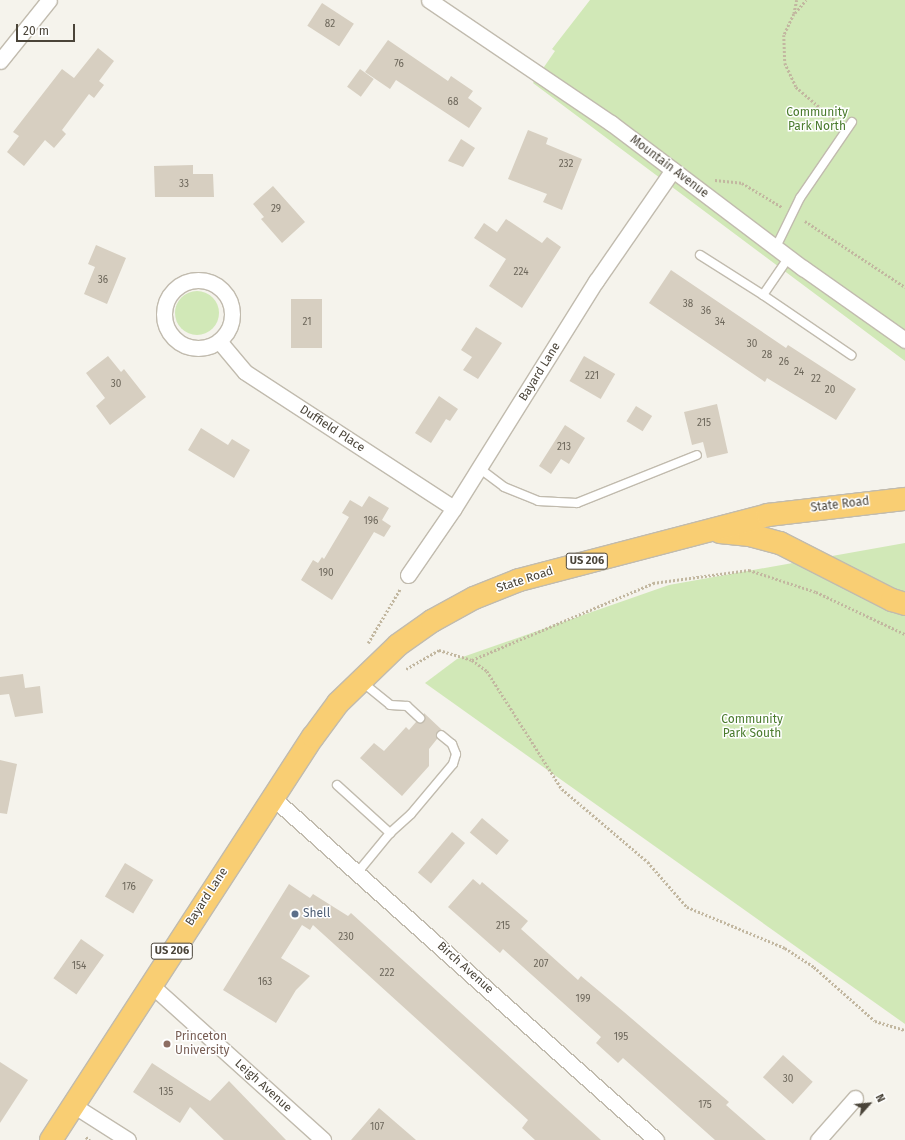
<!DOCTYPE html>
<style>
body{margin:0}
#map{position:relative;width:905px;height:1140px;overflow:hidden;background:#f5f3ec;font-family:"Fira Sans",sans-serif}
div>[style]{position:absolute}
.green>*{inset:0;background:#d1e8b7}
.round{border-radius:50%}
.building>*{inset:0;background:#d7cfc1;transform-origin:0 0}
.path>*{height:2.5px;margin-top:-1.25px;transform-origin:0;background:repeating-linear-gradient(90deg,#c2b7a0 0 2px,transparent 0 4px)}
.roads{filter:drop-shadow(1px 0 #c1bbae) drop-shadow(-1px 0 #c1bbae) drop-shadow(0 1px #c1bbae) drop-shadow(0 -1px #c1bbae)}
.lane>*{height:8px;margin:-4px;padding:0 4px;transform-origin:4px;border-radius:4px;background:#fff}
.street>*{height:15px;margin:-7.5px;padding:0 7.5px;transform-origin:7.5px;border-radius:7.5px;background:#fff}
.street>.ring{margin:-7.5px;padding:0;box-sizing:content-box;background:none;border:15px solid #fff;border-radius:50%}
.highway>*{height:22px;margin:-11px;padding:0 11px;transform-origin:11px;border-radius:11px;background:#f9ce73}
.dots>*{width:11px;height:11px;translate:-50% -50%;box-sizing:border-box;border:2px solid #fff;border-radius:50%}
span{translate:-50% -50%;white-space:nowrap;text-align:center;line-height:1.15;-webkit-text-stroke:3px #fff;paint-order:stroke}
.number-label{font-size:10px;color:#6d675b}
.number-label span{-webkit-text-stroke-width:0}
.shield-label span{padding:1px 3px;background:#fff;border:1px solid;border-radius:3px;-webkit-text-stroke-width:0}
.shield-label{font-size:11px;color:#4a4439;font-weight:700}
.park-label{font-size:12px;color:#4a7b2d}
.street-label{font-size:12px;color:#4a4439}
.service-label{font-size:12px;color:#4e5e75}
.left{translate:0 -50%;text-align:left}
.education-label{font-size:12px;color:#785e54}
.north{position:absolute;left:849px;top:1084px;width:40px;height:40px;-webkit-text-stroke:3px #fff;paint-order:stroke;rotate:63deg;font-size:11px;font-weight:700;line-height:16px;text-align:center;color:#4a4439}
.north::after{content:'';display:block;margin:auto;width:14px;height:18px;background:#4a4439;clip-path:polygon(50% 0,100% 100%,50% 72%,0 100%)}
.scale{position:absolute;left:16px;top:24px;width:59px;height:18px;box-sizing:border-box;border:2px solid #4a4439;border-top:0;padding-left:5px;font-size:12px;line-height:14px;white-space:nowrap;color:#4a4439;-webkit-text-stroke:3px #fff;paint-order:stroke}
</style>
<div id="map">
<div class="green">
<div style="clip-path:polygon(590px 0,905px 0,905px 361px,533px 83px,555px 51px,552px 49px)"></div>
<div class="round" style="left:175px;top:291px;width:44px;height:44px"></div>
<div style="clip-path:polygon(905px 543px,905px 1024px,425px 683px,457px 659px,669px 585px)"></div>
</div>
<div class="building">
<div style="left:322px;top:3px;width:38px;height:27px;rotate:33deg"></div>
<div style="clip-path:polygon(388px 40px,448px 81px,451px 76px,473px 91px,468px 98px,482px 108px,469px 128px,396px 80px,390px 89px,365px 72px)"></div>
<div style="clip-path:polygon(98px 48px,114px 61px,99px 81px,104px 85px,94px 98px,89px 94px,62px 130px,66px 134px,54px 148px,45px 140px,24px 166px,7px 152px,19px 136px,13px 132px,62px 69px,74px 78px)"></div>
<div style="left:360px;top:69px;width:17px;height:22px;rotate:36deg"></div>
<div style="clip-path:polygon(528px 130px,548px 138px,546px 144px,582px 159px,562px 210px,543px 202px,547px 194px,508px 179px)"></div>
<div style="clip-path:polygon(461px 139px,475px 148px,463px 167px,448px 161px)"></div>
<div style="clip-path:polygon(193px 165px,193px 174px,213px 174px,214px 197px,155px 197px,154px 166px)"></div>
<div style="clip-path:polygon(273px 186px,305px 222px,282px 243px,261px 219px,264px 217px,253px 204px)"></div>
<div style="clip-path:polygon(506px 219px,542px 243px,547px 237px,561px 247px,522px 308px,489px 286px,506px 259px,474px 238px,484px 223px,497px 232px)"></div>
<div style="clip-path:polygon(96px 245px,126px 258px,107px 304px,84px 294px,95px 267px,88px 264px)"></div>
<div style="clip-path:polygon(671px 270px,786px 348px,788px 345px,856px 389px,836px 420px,767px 378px,765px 382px,649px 303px)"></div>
<div style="left:291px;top:299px;width:31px;height:49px"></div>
<div style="clip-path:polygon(476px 327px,502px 343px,478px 379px,463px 370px,472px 357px,461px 350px)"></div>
<div style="clip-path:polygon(108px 356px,121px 372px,124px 369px,146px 397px,110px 425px,96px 406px,105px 398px,86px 373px)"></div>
<div style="left:584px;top:356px;width:36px;height:29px;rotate:30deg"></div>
<div style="clip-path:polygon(439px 396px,458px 409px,450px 421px,446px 419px,431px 443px,415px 433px)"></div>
<div style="clip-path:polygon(717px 404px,728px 453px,707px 458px,703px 442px,692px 445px,684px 412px)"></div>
<div style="left:636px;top:406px;width:19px;height:18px;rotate:32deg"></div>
<div style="clip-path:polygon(565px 425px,585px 438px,569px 464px,561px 459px,551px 474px,539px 466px)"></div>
<div style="clip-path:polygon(201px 428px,228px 445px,232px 439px,250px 450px,234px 478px,188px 450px)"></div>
<div style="clip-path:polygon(369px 496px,389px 508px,382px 520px,391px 526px,384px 537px,374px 532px,332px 600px,301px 580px,313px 560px,318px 563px,322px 557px,324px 559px,349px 517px,342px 513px,350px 500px,362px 507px)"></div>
<div style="clip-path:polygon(23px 674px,25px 688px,40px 686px,43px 713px,15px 717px,9px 694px,0 695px,0 677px)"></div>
<div style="clip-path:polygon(424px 713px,442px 730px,437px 732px,437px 739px,429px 749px,429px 766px,402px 796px,360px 758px,374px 743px,384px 751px,406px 727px,409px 730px,416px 722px,424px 722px)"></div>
<div style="clip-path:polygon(0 760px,17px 764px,7px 814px,0 813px)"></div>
<div style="left:482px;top:818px;width:35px;height:19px;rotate:40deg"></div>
<div style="left:452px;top:832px;width:17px;height:53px;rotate:40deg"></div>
<div style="left:125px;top:863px;width:33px;height:39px;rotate:31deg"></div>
<div style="clip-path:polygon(473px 879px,480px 885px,482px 882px,528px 921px,521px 929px,578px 980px,581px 976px,624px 1012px,729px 1102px,726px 1105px,766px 1140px,715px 1140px,623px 1058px,618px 1063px,596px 1043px,601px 1037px,503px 949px,500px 953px,448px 907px)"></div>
<div style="clip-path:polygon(289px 884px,310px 898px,313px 894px,348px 916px,351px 913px,601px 1140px,535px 1140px,522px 1128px,528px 1120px,313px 925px,310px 930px,302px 925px,281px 958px,310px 976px,296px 990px,276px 1023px,223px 990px)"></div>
<div style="left:81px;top:939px;width:28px;height:48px;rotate:35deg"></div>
<div style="left:783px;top:1055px;width:40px;height:30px;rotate:42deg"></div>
<div style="clip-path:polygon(0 1062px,28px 1080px,0 1123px)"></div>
<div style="clip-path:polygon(152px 1063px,210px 1101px,229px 1081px,286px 1140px,224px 1140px,190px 1107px,180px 1123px,133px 1092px)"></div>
<div style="clip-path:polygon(379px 1108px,416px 1140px,351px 1140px)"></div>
</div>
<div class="path">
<div style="left:797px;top:0;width:14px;rotate:102deg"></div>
<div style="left:794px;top:14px;width:23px;rotate:115deg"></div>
<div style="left:784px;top:35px;width:28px;rotate:88deg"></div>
<div style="left:785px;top:63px;width:26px;rotate:65deg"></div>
<div style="left:796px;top:87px;width:54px;rotate:40.5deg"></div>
<div style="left:795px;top:13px;width:17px;rotate:-50deg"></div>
<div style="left:715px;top:180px;width:27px;rotate:6deg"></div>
<div style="left:742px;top:183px;width:47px;rotate:31deg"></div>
<div style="left:805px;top:221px;width:120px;rotate:33.4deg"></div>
<div style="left:368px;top:643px;width:63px;rotate:-59.3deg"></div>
<div style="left:472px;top:660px;width:19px;rotate:36deg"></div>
<div style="left:487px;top:671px;width:140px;rotate:57.6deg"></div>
<div style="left:562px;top:789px;width:113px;rotate:40.3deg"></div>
<div style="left:648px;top:862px;width:60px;rotate:49.1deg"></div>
<div style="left:687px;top:907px;width:106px;rotate:22.7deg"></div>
<div style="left:785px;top:948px;width:35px;rotate:33deg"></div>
<div style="left:814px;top:967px;width:81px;rotate:41.5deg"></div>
<div style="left:875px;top:1021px;width:31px;rotate:17deg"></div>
<div style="left:406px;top:669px;width:38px;rotate:-30deg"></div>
<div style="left:439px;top:650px;width:34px;rotate:17deg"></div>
<div style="left:472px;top:660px;width:197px;rotate:-23deg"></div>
<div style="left:653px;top:583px;width:97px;rotate:-7.7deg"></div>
<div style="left:749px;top:570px;width:71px;rotate:18.2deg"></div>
<div style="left:816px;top:592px;width:98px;rotate:25.3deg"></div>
<div style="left:86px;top:1137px;width:5px;rotate:37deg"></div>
</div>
<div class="roads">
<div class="lane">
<div style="left:776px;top:247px;width:55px;rotate:-63.9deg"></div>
<div style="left:800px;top:198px;width:92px;rotate:-55.6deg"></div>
<div style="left:700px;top:255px;width:75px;rotate:32.4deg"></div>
<div style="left:789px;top:257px;width:46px;rotate:124.4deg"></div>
<div style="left:763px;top:295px;width:107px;rotate:34.3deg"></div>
<div style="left:479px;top:468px;width:31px;rotate:37deg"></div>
<div style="left:504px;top:487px;width:37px;rotate:22deg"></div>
<div style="left:538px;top:501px;width:39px;rotate:3deg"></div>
<div style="left:577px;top:503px;width:129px;rotate:-21.8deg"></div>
<div style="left:362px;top:682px;width:36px;rotate:39deg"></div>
<div style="left:390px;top:705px;width:17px;rotate:3deg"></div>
<div style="left:407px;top:706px;width:18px;rotate:43deg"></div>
<div style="left:337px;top:785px;width:72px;rotate:42.2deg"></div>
<div style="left:390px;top:833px;width:50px;rotate:129.4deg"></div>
<div style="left:390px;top:833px;width:28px;rotate:-42deg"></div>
<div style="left:411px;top:814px;width:65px;rotate:-50deg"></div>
<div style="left:453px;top:764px;width:10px;rotate:-73deg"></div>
<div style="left:456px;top:754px;width:11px;rotate:-112deg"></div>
<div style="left:452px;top:744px;width:14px;rotate:-141deg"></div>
</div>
<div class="street">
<div style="left:429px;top:0;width:220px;rotate:34.1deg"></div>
<div style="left:611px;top:123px;width:241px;rotate:37.1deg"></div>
<div style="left:803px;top:268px;width:125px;rotate:35.2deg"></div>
<div style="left:0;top:61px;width:78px;rotate:-51.2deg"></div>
<div class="ring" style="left:164px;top:280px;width:53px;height:53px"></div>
<div style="left:219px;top:341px;width:40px;rotate:50deg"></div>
<div style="left:245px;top:372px;width:249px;rotate:33.1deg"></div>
<div style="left:408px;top:575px;width:81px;rotate:-55.5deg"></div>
<div style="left:454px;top:508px;width:268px;rotate:-58deg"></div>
<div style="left:596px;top:281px;width:135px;rotate:-55.3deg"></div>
<div style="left:272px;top:797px;width:515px;rotate:41.77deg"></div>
<div style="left:150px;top:984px;width:233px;rotate:42deg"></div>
<div style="left:73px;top:1105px;width:65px;rotate:32.5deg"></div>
<div style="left:818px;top:1140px;width:56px;rotate:-48.6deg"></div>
</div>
<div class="highway">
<div style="left:720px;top:532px;width:30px;rotate:6deg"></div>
<div style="left:750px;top:535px;width:31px;rotate:15deg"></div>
<div style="left:780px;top:543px;width:126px;rotate:27deg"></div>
<div style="left:892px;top:600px;width:14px;rotate:17deg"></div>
<div style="left:51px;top:1140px;width:481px;rotate:-57deg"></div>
<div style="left:313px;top:737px;width:42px;rotate:-53.7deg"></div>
<div style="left:338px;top:703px;width:83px;rotate:-44deg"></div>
<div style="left:398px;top:645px;width:42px;rotate:-35.2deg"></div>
<div style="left:432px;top:621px;width:48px;rotate:-28.7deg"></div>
<div style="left:474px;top:598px;width:48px;rotate:-21.8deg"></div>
<div style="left:519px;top:580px;width:257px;rotate:-14.6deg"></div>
<div style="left:768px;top:515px;width:138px;rotate:-6.7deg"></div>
</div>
</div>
<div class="dots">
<div style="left:295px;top:914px;background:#5c6f8a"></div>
<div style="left:167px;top:1044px;background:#8d6e63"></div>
</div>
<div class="number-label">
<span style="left:330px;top:25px">82</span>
<span style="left:399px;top:65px">76</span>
<span style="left:453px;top:103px">68</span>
<span style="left:566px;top:165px">232</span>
<span style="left:184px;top:185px">33</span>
<span style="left:276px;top:210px">29</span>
<span style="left:521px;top:273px">224</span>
<span style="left:103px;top:281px">36</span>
<span style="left:688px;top:305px">38</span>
<span style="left:706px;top:312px">36</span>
<span style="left:307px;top:323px">21</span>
<span style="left:720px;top:323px">34</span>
<span style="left:752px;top:345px">30</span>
<span style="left:767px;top:356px">28</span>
<span style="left:784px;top:363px">26</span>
<span style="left:799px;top:373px">24</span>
<span style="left:592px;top:377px">221</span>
<span style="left:816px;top:380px">22</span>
<span style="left:116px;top:385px">30</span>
<span style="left:830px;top:391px">20</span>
<span style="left:704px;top:424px">215</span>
<span style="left:564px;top:448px">213</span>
<span style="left:371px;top:522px">196</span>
<span style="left:326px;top:574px">190</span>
<span style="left:129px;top:888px">176</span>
<span style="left:503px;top:927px">215</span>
<span style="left:346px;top:938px">230</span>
<span style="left:541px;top:965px">207</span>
<span style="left:79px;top:967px">154</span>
<span style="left:387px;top:974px">222</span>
<span style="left:265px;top:983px">163</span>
<span style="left:583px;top:1000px">199</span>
<span style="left:621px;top:1038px">195</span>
<span style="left:788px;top:1080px">30</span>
<span style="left:166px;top:1093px">135</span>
<span style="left:705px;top:1106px">175</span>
<span style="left:377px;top:1128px">107</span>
</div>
<div class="shield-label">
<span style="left:587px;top:561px">US 206</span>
<span style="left:172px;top:951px">US 206</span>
</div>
<div class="park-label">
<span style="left:817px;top:120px">Community<br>Park North</span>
<span style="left:752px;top:727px">Community<br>Park South</span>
</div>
<div class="street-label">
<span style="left:669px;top:167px;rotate:37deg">Mountain Avenue</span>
<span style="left:540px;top:372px;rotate:-58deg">Bayard Lane</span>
<span style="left:332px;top:429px;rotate:33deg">Duffield Place</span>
<span style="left:840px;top:505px;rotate:-7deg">State Road</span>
<span style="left:525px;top:580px;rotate:-18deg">State Road</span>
<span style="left:207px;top:897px;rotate:-57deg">Bayard Lane</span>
<span style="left:465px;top:968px;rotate:42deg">Birch Avenue</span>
<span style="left:263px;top:1086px;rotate:42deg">Leigh Avenue</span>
</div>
<div class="service-label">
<span class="left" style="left:303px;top:914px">Shell</span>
</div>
<div class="education-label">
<span class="left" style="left:175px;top:1044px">Princeton<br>University</span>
</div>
<div class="north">N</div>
<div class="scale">20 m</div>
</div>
